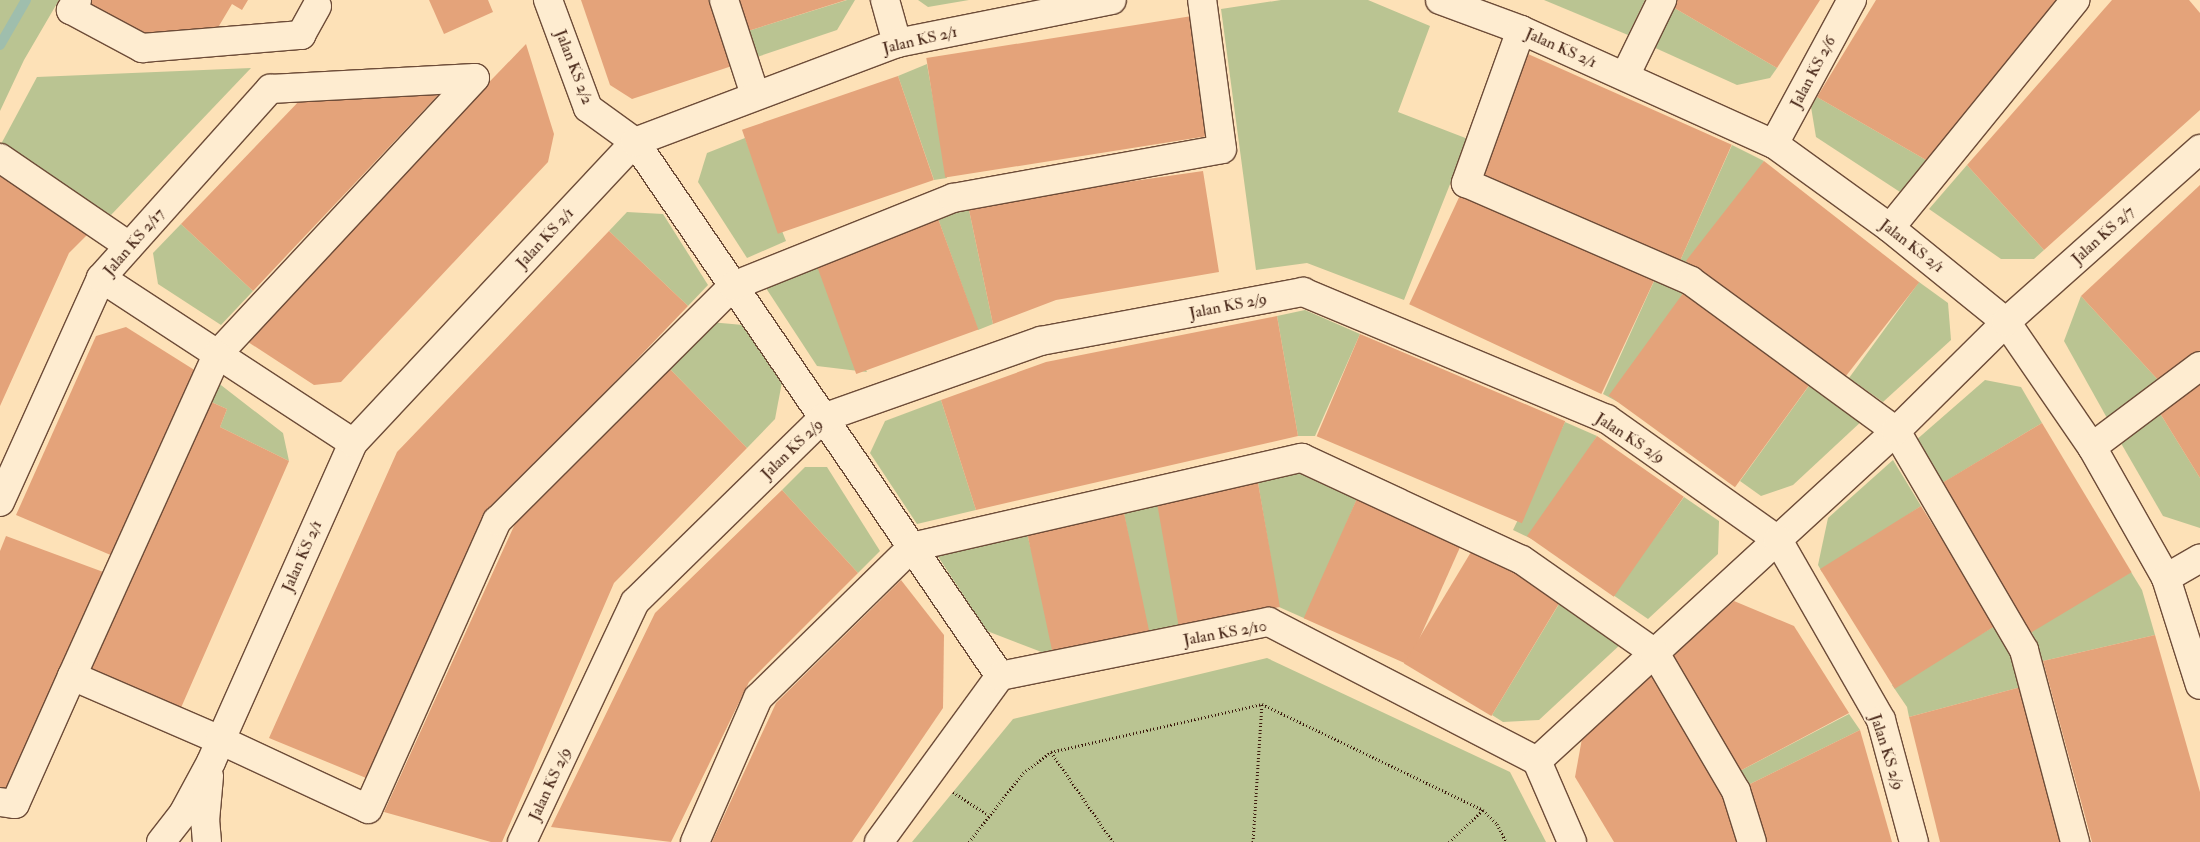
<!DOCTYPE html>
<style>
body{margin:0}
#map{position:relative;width:2200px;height:842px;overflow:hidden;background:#fde1b7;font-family:"IM FELL Double Pica",serif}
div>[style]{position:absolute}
.green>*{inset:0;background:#bac492;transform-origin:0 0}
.stream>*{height:10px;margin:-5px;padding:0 5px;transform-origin:5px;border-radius:5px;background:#9fbead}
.building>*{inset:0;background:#e4a37a;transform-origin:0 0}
.path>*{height:3px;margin-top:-1.5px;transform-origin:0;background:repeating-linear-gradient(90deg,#3d1b0d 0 1px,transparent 0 3.5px)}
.roads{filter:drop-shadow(1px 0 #6d4c38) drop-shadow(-1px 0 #6d4c38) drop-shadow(0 1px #6d4c38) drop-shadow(0 -1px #6d4c38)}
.minor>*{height:28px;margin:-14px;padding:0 14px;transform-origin:14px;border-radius:14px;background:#feecd0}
span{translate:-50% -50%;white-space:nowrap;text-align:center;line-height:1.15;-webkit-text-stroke:4px #feecd0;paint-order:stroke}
.street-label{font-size:16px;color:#3d1b0d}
</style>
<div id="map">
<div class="green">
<div style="clip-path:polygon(0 0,59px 0,24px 60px,0 111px)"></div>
<div style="clip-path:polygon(847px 0,855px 0,837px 30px,757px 57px,748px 31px)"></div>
<div style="clip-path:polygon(918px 0,969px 0,928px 7px)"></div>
<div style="clip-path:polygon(1281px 0,1368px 0,1430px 26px,1398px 112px,1468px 139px,1404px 300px,1307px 263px,1256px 270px,1221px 9px)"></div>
<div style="clip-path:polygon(1544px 0,1645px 0,1628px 35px)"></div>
<div style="clip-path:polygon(1671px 6px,1777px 68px,1770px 78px,1737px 85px,1651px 46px)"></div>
<div style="clip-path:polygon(927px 64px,947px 178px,934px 180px,898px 76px)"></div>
<div style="clip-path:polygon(251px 68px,111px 215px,0 146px,37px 77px)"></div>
<div style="clip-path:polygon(1817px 97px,1926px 160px,1900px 192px,1816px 137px,1811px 107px)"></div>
<div style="clip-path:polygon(745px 138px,786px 241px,747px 258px,698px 182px,707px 153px)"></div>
<div style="clip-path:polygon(1732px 145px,1764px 161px,1698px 269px,1680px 261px)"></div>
<div style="clip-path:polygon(1967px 165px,2044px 250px,2034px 259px,2001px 259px,1929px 209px)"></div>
<div style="clip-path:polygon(968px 205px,993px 324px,978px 330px,936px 213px)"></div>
<div style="clip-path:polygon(627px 212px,663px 214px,708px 285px,688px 306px,609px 231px)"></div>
<div style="clip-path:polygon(181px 224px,253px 291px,221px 325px,158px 284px,153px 253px)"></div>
<div style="clip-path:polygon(815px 261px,867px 372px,817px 366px,762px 282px)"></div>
<div style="clip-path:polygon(1655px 279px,1684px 292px,1618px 402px,1603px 394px)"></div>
<div style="clip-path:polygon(1919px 282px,1948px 303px,1951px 340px,1883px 402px,1849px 378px)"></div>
<div style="clip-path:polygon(2081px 296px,2159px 381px,2107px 418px,2064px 341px)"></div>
<div style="clip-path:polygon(1305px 310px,1360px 334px,1315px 436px,1298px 436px,1277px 316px)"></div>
<div style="clip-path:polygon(710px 322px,743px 325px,782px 382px,775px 419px,747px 448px,667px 366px)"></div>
<div style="clip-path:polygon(1985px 380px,2021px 387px,2042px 423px,1941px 484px,1915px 441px)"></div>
<div style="clip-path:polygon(217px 382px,283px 433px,289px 461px,220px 427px,227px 409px,209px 401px)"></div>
<div style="clip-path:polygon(1811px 383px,1864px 419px,1793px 485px,1761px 496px,1740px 481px)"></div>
<div style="clip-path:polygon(941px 400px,976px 510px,917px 524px,870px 453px,885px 421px)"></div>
<div style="clip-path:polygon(2158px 410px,2200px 478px,2200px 528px,2163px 516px,2118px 438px)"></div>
<div style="clip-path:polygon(1565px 422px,1597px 436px,1534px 540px,1513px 530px)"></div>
<div style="clip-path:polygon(1893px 460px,1921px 506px,1822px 572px,1818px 565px,1828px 518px)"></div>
<div style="clip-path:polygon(805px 467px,827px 467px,880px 551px,858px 573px,782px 490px)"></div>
<div style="clip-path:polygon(1300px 467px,1359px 494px,1306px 619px,1279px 607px,1257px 477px)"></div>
<div style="clip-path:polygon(1684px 497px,1719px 521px,1718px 554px,1648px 619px,1613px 595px)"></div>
<div style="left:1157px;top:500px;width:129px;height:35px;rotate:79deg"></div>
<div style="clip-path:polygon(1026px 530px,1059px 654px,1052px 656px,987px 631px,935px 552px)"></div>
<div style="clip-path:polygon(2131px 572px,2142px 590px,2155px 635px,2043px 661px,2031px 630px)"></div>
<div style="clip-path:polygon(1562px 599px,1622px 643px,1539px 720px,1503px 722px,1492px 715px)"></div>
<div style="clip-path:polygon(1995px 626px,2013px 656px,2021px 687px,1909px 717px,1907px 707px,1892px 685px)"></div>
<div style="clip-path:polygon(1267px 658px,1510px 772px,1546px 842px,912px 842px,1013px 719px)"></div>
<div style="clip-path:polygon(1849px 714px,1860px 730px,1744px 787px,1736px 773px)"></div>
</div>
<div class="stream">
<div style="left:0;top:45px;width:52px;rotate:-60deg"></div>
</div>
<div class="building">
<div style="clip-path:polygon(90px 0,248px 0,242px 10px,232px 4px,216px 31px,139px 38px,87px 6px)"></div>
<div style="clip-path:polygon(429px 0,488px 0,493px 12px,444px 34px)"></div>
<div style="clip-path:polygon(581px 0,710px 0,732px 66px,632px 99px,610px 85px)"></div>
<div style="clip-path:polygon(739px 0,846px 0,748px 31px)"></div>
<div style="clip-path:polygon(1674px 0,1820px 0,1777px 68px,1671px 6px)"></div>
<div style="clip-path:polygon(1876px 0,2065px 0,1926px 160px,1817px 97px)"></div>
<div style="clip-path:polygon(2112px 0,2189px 0,2200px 13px,2200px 110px,2044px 250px,1967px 165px)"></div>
<div style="left:1192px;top:16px;width:121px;height:269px;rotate:81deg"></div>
<div style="clip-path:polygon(526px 44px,554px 134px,548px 162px,341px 382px,314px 385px,242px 338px)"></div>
<div style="left:1528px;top:54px;width:223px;height:130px;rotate:24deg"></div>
<div style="left:898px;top:76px;width:110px;height:165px;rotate:71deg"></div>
<div style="clip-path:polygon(441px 92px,253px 291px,181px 224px,303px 97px)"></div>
<div style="left:1764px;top:161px;width:197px;height:127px;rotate:38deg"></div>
<div style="clip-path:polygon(1203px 171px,1219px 272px,1056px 300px,993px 324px,968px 205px)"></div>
<div style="clip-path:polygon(0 175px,87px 235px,69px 253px,0 406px)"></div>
<div style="clip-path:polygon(2200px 185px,2200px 351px,2159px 381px,2081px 296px)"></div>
<div style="left:1462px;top:191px;width:212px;height:125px;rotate:25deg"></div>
<div style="left:936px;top:213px;width:124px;height:130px;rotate:70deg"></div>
<div style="clip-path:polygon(609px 231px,688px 306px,524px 477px,371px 780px,269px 738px,397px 452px)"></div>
<div style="left:1684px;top:292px;width:156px;height:128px;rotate:36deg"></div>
<div style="clip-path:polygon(1277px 316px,1298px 436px,976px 510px,941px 400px,1046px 362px)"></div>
<div style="clip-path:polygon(126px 327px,196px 371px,113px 556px,16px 515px,96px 336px)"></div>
<div style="left:1360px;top:334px;width:223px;height:111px;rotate:23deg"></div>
<div style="clip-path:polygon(667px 366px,747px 448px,614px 583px,502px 842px,491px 842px,384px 812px,519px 515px)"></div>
<div style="clip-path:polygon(2200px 380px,2200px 478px,2158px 410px)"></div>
<div style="clip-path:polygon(209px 401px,227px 409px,220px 427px,289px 461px,180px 710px,90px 672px)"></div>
<div style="left:2042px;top:423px;width:174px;height:118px;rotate:59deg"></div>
<div style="left:1597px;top:436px;width:106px;height:122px;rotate:35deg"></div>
<div style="left:1257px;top:477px;width:132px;height:103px;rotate:80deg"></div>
<div style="clip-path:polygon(782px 490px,858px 573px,749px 682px,671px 842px,551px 827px,655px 613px)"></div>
<div style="left:1359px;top:494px;width:114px;height:136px;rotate:24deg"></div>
<div style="left:1921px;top:506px;width:141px;height:119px;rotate:58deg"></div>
<div style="left:1123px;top:508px;width:129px;height:99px;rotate:78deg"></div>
<div style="clip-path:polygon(6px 536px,106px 573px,9px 791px,0 789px,0 551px)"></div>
<div style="left:1474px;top:547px;width:102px;height:136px;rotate:31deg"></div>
<div style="clip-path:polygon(901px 580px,944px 635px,943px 708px,852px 842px,712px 842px,776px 703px)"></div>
<div style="clip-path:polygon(1734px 601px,1794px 626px,1849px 713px,1736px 773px,1670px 657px)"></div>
<div style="clip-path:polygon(2155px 635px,2200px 792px,2200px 842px,2092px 842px,2043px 661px)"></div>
<div style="clip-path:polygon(1653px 672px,1723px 798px,1738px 842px,1614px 842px,1575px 777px,1583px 733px)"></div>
<div style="clip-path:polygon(2021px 687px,2062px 842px,1940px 842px,1909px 717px)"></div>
<div style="clip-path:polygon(1860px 730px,1892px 842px,1762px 842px,1744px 787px)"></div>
</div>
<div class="path">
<div style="left:1051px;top:752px;width:109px;rotate:55.4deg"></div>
<div style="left:953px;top:792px;width:42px;rotate:33.3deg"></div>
<div style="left:969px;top:842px;width:88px;rotate:-52deg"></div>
<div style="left:1023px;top:773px;width:35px;rotate:-37deg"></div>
<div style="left:1051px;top:752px;width:216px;rotate:-12.8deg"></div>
<div style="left:1262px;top:704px;width:245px;rotate:25.6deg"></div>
<div style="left:1483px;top:810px;width:20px;rotate:45deg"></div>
<div style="left:1497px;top:824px;width:20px;rotate:63deg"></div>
<div style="left:1253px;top:842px;width:138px;rotate:-86.3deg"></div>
<div style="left:1449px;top:842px;width:47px;rotate:-43.3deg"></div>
</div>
<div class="roads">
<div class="minor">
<div style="left:77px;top:0;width:12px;rotate:121deg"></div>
<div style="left:71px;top:10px;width:81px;rotate:28.2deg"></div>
<div style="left:142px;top:48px;width:160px;rotate:-4.7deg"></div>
<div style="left:301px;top:35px;width:33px;rotate:-61deg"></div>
<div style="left:548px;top:0;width:115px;rotate:69.7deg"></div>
<div style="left:588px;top:108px;width:58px;rotate:35.9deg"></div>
<div style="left:635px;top:142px;width:647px;rotate:55.65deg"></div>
<div style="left:724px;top:0;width:100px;rotate:71.9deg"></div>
<div style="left:885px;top:0;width:45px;rotate:74.4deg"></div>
<div style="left:1440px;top:0;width:86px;rotate:20.3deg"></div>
<div style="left:1521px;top:30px;width:277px;rotate:24.3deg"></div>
<div style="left:1774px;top:144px;width:143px;rotate:35.9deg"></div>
<div style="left:1890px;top:228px;width:149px;rotate:39deg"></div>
<div style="left:2006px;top:322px;width:152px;rotate:55.5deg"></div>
<div style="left:2092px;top:447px;width:150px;rotate:60.5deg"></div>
<div style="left:2166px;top:578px;width:112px;rotate:72.4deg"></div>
<div style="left:1521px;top:30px;width:163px;rotate:109.8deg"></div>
<div style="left:1466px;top:183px;width:245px;rotate:23.5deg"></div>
<div style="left:1691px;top:281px;width:254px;rotate:36.2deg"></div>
<div style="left:1896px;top:431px;width:254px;rotate:59.7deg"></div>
<div style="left:2024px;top:650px;width:199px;rotate:75.1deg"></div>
<div style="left:1625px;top:76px;width:85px;rotate:-64deg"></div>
<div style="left:1774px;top:144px;width:164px;rotate:-61.6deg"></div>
<div style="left:0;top:158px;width:156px;rotate:34.3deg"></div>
<div style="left:1890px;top:228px;width:294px;rotate:-50.9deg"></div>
<div style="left:101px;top:278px;width:301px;rotate:33.2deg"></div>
<div style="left:2092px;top:447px;width:135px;rotate:-36.9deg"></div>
<div style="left:0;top:502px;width:246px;rotate:-65.7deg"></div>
<div style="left:101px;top:278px;width:254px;rotate:-48.2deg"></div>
<div style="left:270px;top:89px;width:205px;rotate:-3.1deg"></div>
<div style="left:475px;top:78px;width:379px;rotate:133deg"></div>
<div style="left:217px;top:355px;width:352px;rotate:114.3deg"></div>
<div style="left:2166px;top:578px;width:39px;rotate:-30deg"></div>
<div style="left:1537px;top:761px;width:488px;rotate:-42.6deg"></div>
<div style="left:1896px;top:431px;width:155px;rotate:-44.7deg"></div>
<div style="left:2006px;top:322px;width:260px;rotate:-41.7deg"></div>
<div style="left:0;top:802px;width:15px;rotate:8deg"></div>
<div style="left:15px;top:804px;width:140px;rotate:-66deg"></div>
<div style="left:72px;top:676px;width:161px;rotate:23.4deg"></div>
<div style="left:220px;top:740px;width:163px;rotate:25deg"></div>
<div style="left:368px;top:809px;width:316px;rotate:-65.9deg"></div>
<div style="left:497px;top:521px;width:333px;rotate:-44.9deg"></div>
<div style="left:733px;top:286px;width:237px;rotate:-21.8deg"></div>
<div style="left:953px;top:198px;width:273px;rotate:-10.3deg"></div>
<div style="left:1222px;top:149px;width:150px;rotate:-97.6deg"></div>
<div style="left:161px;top:842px;width:36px;rotate:-52deg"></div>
<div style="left:183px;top:814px;width:59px;rotate:-61.7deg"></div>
<div style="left:211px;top:762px;width:349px;rotate:-66deg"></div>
<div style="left:353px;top:443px;width:412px;rotate:-46.9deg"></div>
<div style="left:635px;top:142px;width:280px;rotate:-20.7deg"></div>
<div style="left:897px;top:43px;width:219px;rotate:-11.3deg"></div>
<div style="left:207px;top:842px;width:21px;rotate:-95deg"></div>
<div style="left:205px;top:821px;width:45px;rotate:-84.9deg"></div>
<div style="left:522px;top:842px;width:265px;rotate:-64.8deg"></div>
<div style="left:635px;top:602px;width:263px;rotate:-44.4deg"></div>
<div style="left:823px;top:418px;width:231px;rotate:-19.5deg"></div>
<div style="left:1041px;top:341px;width:267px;rotate:-10.6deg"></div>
<div style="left:1303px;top:292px;width:329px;rotate:22.7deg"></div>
<div style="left:1607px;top:419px;width:209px;rotate:35.3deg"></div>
<div style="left:1778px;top:540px;width:207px;rotate:60.2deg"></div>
<div style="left:1881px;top:720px;width:126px;rotate:74.9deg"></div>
<div style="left:695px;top:842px;width:157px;rotate:-66.4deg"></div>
<div style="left:758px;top:698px;width:216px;rotate:-44.4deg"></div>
<div style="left:912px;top:547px;width:400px;rotate:-12.9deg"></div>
<div style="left:1302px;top:458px;width:242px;rotate:24.9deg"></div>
<div style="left:1522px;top:560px;width:162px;rotate:35deg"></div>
<div style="left:1655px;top:653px;width:160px;rotate:59.6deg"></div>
<div style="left:1736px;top:791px;width:53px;rotate:72.6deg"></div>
<div style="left:879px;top:842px;width:205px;rotate:-53.9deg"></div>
<div style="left:1000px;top:676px;width:274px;rotate:-11.4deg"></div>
<div style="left:1269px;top:622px;width:302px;rotate:27.4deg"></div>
<div style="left:1537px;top:761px;width:88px;rotate:66.6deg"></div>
</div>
</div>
<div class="street-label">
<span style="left:920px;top:40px;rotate:-13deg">Jalan KS 2/1</span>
<span style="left:1561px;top:48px;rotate:24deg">Jalan KS 2/1</span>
<span style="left:574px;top:67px;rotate:69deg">Jalan KS 2/2</span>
<span style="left:1813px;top:72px;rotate:-62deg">Jalan KS 2/6</span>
<span style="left:2103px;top:235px;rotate:-42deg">Jalan KS 2/7</span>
<span style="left:545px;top:238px;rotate:-47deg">Jalan KS 2/1</span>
<span style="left:134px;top:242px;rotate:-49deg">Jalan KS 2/17</span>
<span style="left:1912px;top:246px;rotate:38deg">Jalan KS 2/1</span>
<span style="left:1228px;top:306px;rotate:-11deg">Jalan KS 2/9</span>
<span style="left:1630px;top:438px;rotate:33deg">Jalan KS 2/9</span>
<span style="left:792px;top:449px;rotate:-44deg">Jalan KS 2/9</span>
<span style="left:302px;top:556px;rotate:-66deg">Jalan KS 2/1</span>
<span style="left:1225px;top:633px;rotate:-10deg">Jalan KS 2/10</span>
<span style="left:1887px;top:752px;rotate:72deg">Jalan KS 2/9</span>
<span style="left:550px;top:784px;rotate:-65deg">Jalan KS 2/9</span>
</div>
</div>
